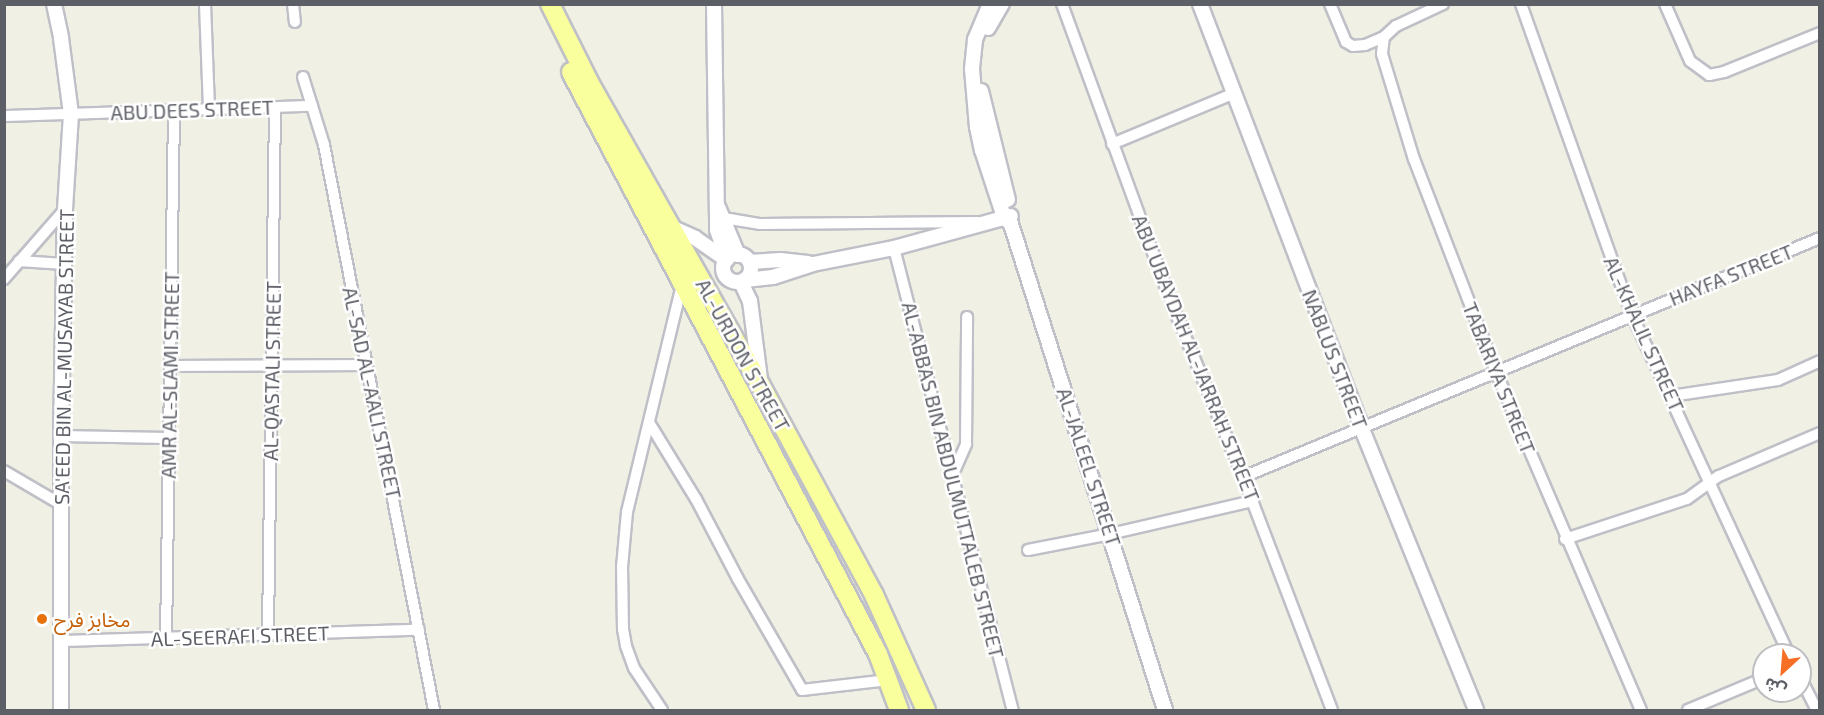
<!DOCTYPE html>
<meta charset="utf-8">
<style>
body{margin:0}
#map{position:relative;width:1824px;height:715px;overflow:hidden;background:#f0f0e5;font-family:"Exo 2","Noto Sans Arabic",sans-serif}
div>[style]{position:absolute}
.roads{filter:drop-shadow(2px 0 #bfc0c7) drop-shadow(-2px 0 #bfc0c7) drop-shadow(0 2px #bfc0c7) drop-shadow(0 -2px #bfc0c7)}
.minor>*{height:10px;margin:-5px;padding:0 5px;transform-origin:5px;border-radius:5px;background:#fff}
.tertiary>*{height:14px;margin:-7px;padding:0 7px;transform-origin:7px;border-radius:7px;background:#fff}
.tertiary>.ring{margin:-7px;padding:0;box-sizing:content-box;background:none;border:14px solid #fff;border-radius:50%}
.trunk>*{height:18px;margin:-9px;padding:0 9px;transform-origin:9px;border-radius:9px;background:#faff9d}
.dots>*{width:16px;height:16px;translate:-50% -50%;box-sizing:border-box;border:3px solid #fff;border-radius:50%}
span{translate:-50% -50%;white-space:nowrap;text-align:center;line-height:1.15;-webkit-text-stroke:5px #fff;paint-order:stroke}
.street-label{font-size:20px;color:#5d5f67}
.food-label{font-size:20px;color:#c56008}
.left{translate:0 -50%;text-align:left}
.frame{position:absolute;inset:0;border:6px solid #5d5f67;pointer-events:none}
.north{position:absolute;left:1752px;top:643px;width:60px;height:60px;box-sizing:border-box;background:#fff;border:2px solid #bebfc2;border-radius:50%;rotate:206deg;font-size:16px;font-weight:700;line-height:24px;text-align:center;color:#5d5f67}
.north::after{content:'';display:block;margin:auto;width:21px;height:27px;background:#f76e25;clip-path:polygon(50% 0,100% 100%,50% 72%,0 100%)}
</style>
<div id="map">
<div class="roads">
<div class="minor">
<div style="left:205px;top:4px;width:105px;rotate:87.8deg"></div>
<div style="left:293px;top:4px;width:18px;rotate:84deg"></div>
<div style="left:1062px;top:4px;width:317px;rotate:69.9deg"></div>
<div style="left:1171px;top:302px;width:189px;rotate:67.6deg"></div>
<div style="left:1243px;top:477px;width:249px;rotate:69.1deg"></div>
<div style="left:1330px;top:4px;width:41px;rotate:67.2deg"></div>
<div style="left:1346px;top:42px;width:8px;rotate:30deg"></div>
<div style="left:1353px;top:46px;width:12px;rotate:-5deg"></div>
<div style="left:1365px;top:45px;width:21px;rotate:-23deg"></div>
<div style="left:1384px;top:37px;width:16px;rotate:-43deg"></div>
<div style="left:1396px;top:26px;width:52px;rotate:-25.1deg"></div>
<div style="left:1521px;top:4px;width:330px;rotate:70.4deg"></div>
<div style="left:1632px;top:315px;width:374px;rotate:65.2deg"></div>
<div style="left:1665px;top:4px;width:62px;rotate:66.3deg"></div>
<div style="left:1690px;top:61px;width:24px;rotate:36deg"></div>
<div style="left:1709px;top:75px;width:15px;rotate:-11deg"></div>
<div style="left:1724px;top:72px;width:104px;rotate:-22.1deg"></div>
<div style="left:1384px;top:37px;width:17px;rotate:97deg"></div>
<div style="left:1382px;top:54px;width:110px;rotate:73.1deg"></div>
<div style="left:1414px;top:159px;width:228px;rotate:68.9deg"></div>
<div style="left:1496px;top:372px;width:368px;rotate:66.8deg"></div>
<div style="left:303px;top:77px;width:71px;rotate:72.8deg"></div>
<div style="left:324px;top:145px;width:576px;rotate:78.98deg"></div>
<div style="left:4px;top:116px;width:308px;rotate:-1.9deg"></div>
<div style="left:1112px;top:144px;width:131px;rotate:-22.5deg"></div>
<div style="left:718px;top:217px;width:43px;rotate:9.5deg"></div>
<div style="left:760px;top:224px;width:217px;rotate:-0.5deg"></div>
<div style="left:894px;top:248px;width:477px;rotate:75.6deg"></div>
<div style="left:19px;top:261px;width:45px;rotate:3.8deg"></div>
<div style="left:4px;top:279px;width:93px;rotate:-48.9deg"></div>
<div style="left:172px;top:366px;width:194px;rotate:-0.3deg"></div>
<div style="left:1671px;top:396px;width:108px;rotate:-8.5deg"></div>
<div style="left:1778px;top:380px;width:46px;rotate:-24.3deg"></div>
<div style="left:650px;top:424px;width:88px;rotate:58.5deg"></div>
<div style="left:696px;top:499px;width:90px;rotate:62.3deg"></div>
<div style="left:738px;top:579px;width:128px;rotate:60deg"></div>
<div style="left:802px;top:690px;width:87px;rotate:-6.6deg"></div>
<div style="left:61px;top:436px;width:106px;rotate:1.1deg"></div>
<div style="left:4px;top:471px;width:67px;rotate:30.4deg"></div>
<div style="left:952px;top:476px;width:35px;rotate:-66deg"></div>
<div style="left:966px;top:444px;width:127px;rotate:-89.5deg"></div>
<div style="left:1243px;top:477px;width:625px;rotate:-22.5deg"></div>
<div style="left:1565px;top:539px;width:128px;rotate:-18.2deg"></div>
<div style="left:1687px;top:499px;width:39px;rotate:-36deg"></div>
<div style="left:1719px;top:476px;width:110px;rotate:-23.1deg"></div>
<div style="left:1028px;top:550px;width:84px;rotate:-11deg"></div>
<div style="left:1110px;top:534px;width:147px;rotate:-13deg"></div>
<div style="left:268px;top:634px;width:526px;rotate:-89.24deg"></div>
<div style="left:166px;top:639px;width:529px;rotate:-89.13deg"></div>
<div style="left:61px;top:641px;width:358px;rotate:-1.8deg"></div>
<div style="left:1800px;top:677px;width:37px;rotate:63deg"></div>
<div style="left:662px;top:710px;width:50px;rotate:-123.7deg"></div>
<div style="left:634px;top:668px;width:23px;rotate:-110deg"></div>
<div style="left:626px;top:646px;width:17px;rotate:-100deg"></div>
<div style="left:623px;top:629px;width:62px;rotate:-90.9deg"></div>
<div style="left:622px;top:567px;width:55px;rotate:-84.8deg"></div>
<div style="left:627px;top:512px;width:235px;rotate:-76.4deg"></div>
<div style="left:1688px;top:710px;width:82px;rotate:-22.8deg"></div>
</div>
<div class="tertiary">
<div style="left:54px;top:4px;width:35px;rotate:78deg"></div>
<div style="left:61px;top:38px;width:77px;rotate:82.5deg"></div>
<div style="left:71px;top:114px;width:95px;rotate:93.6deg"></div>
<div style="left:65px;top:209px;width:227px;rotate:91deg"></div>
<div style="left:61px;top:436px;width:274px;rotate:90deg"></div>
<div style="left:714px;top:4px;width:226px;rotate:89.2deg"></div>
<div style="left:717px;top:230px;width:31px;rotate:71deg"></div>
<div style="left:990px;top:4px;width:39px;rotate:113deg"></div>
<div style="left:975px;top:40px;width:29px;rotate:96deg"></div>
<div style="left:972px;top:69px;width:58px;rotate:85.1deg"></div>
<div style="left:977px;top:127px;width:24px;rotate:78deg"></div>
<div style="left:982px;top:150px;width:71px;rotate:71.8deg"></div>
<div style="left:1004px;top:217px;width:10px;rotate:45deg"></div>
<div style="left:1011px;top:224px;width:510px;rotate:72.42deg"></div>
<div style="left:1200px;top:4px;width:455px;rotate:69.1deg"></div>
<div style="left:1362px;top:429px;width:303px;rotate:67.9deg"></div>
<div style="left:988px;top:28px;width:28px;rotate:-60deg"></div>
<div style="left:981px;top:91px;width:112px;rotate:76.1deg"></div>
<div style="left:718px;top:207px;width:52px;rotate:67.4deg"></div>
<div style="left:673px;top:228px;width:24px;rotate:24deg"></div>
<div style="left:695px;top:238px;width:38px;rotate:35deg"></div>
<div class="ring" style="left:723px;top:254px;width:14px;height:14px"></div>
<div style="left:750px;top:262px;width:30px;rotate:-4deg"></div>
<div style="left:780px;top:260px;width:28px;rotate:6deg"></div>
<div style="left:745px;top:280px;width:28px;rotate:-6deg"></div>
<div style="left:773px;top:277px;width:42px;rotate:-18deg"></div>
<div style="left:813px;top:264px;width:83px;rotate:-11.2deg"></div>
<div style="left:894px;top:248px;width:121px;rotate:-15.3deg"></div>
<div style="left:741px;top:282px;width:21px;rotate:65deg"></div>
<div style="left:750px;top:301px;width:79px;rotate:82.7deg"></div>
</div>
<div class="trunk">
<div style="left:550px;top:4px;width:87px;rotate:63.4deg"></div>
<div style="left:589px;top:82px;width:347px;rotate:60.5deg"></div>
<div style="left:760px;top:384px;width:240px;rotate:61.6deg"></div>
<div style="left:874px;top:595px;width:126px;rotate:65.7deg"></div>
<div style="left:571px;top:72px;width:658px;rotate:62.19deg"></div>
<div style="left:878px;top:654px;width:60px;rotate:69.4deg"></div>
</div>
</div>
<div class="dots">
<div style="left:42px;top:619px;background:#e8710a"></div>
</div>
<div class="street-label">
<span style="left:192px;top:110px;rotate:-2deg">ABU DEES STREET</span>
<span style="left:1731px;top:275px;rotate:-22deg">HAYFA STREET</span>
<span style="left:1644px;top:334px;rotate:66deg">AL-KHALIL STREET</span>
<span style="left:743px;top:355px;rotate:61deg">AL-URDON STREET</span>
<span style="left:64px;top:357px;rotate:-89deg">SA'EED BIN AL-MUSAYAB STREET</span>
<span style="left:1196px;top:358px;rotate:68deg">ABU UBAYDAH AL-JARRAH STREET</span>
<span style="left:1335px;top:359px;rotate:69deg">NABLUS STREET</span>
<span style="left:272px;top:371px;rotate:-89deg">AL-QASTALI STREET</span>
<span style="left:170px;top:375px;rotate:-89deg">AMR AL-SLAMI STREET</span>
<span style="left:1499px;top:378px;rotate:68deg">TABARIYA STREET</span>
<span style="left:372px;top:393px;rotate:78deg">AL-SAD AL-AALI STREET</span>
<span style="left:1089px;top:467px;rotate:72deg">AL-JALEEL STREET</span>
<span style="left:953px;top:480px;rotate:76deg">AL-ABBAS BIN ABDULMUTTALEB STREET</span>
<span style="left:240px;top:636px;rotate:-2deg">AL-SEERAFI STREET</span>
</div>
<div class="food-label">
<span class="left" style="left:54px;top:619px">مخابز فرح</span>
</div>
<div class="frame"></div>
<div class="north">ش</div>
</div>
